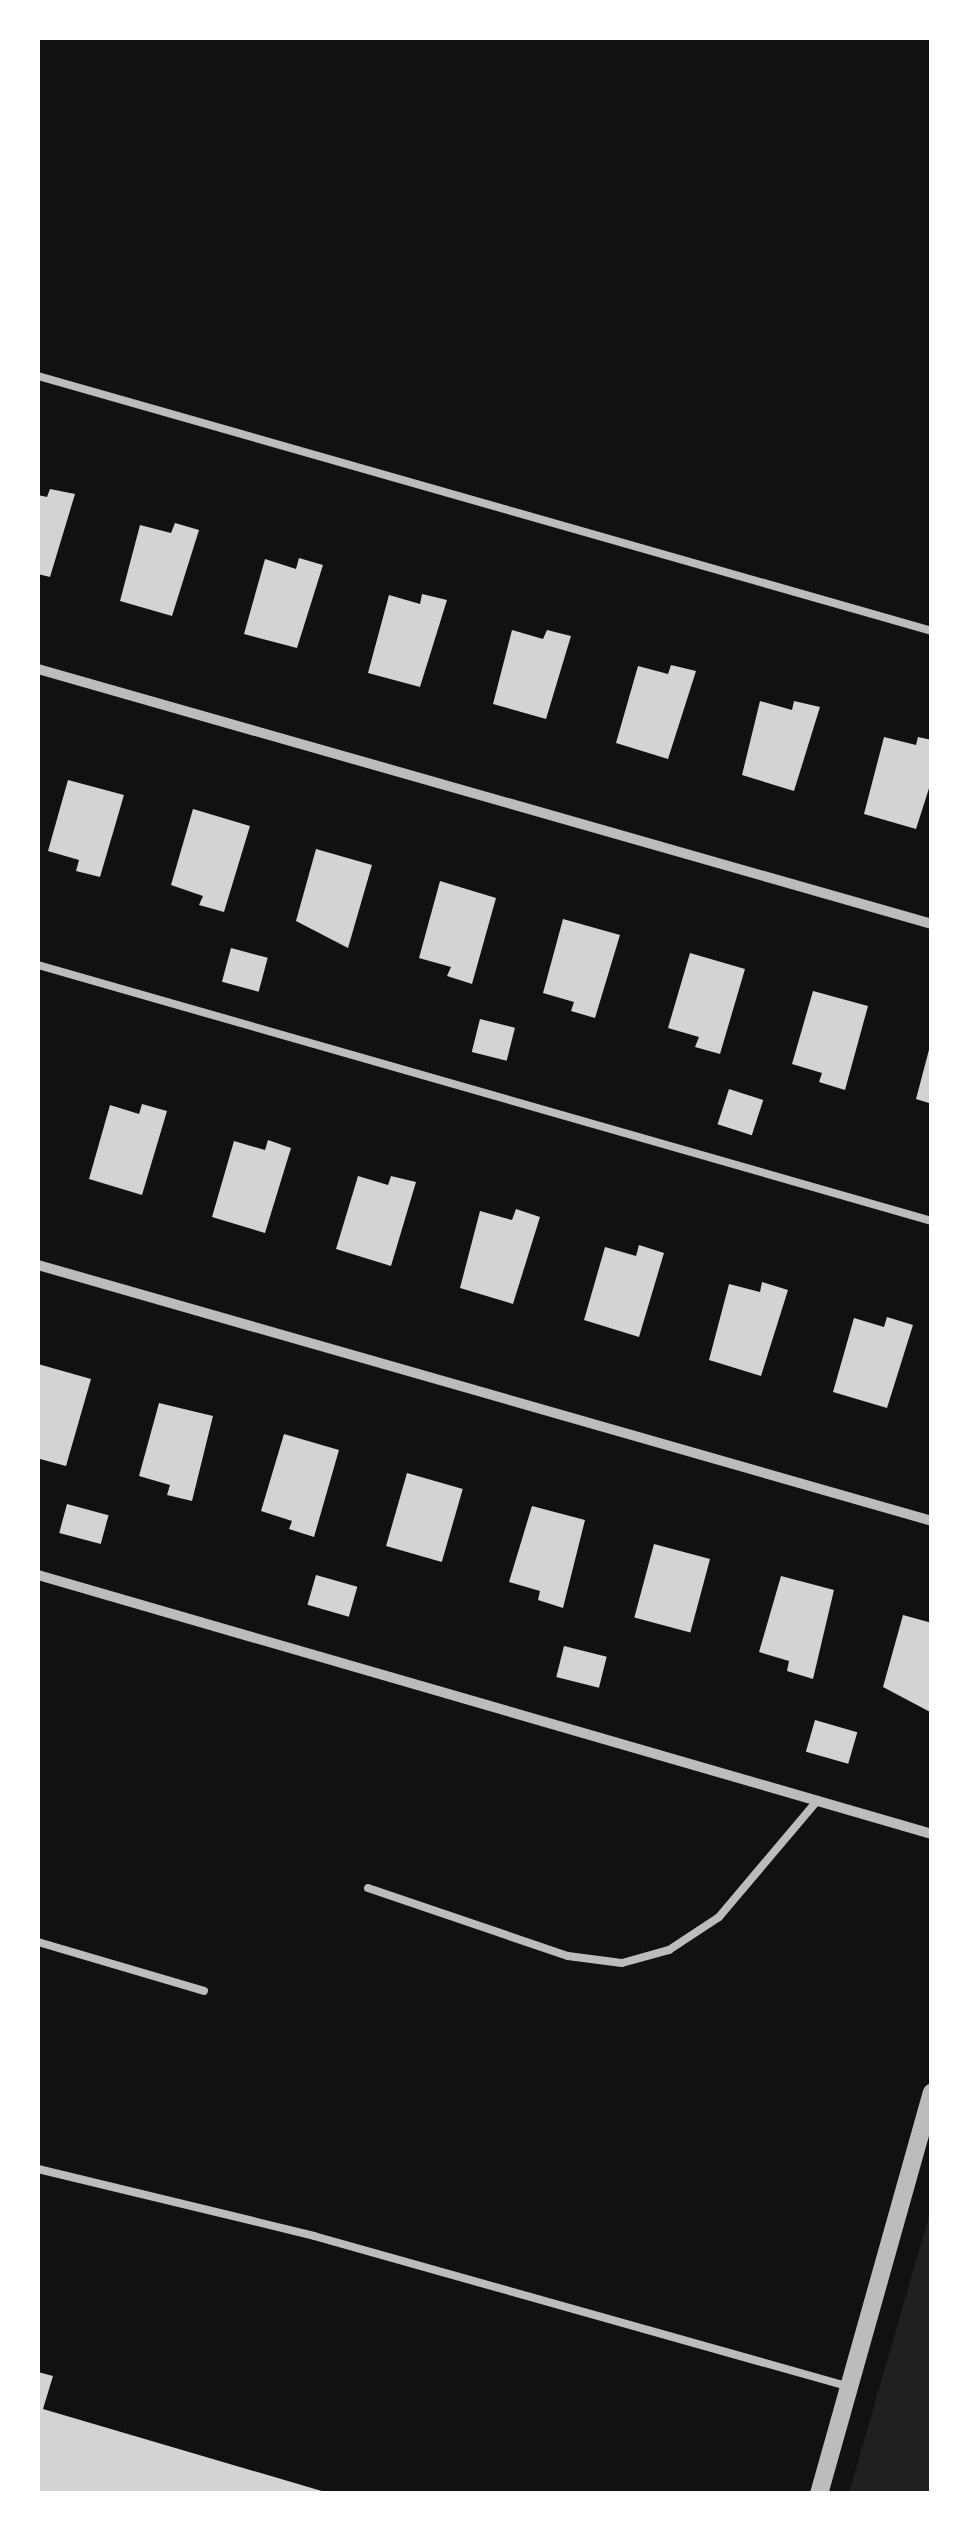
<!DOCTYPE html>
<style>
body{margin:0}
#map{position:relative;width:969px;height:2531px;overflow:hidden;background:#111;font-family:"Work Sans",sans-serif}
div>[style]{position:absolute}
.green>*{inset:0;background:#202020}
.building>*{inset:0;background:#d3d3d3;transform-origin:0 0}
.service>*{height:8px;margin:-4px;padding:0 4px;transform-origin:4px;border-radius:4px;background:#bcbcbc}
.minor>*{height:10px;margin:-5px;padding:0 5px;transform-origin:5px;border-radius:5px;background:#bcbcbc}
.tertiary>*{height:18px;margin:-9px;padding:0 9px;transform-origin:9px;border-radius:9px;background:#bcbcbc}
span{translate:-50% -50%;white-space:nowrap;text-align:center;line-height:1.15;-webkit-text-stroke:8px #fff;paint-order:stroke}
.frame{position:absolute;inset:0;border:40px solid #fff;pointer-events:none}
</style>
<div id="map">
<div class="green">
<div style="clip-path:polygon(931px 2209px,931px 2493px,849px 2493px)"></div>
</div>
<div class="building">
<div style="clip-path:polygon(50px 489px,75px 494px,50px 577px,38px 574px,38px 495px,47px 497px)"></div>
<div style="clip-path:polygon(175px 523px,199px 530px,172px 616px,120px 601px,140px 525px,171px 533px)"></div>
<div style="clip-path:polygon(299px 558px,323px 565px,297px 648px,244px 634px,265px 559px,296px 569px)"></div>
<div style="clip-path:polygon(422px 594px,447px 600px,420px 687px,368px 673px,389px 595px,420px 604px)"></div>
<div style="clip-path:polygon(512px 630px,543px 639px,547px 630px,571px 636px,546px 719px,493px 704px)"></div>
<div style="clip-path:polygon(671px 665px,696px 671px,668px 759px,616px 743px,638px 666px,668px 674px)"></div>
<div style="clip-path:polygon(760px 701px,792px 710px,794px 701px,820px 707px,794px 791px,742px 775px)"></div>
<div style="clip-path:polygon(884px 737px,916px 745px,918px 737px,932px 740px,932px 779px,916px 829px,864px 814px)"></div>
<div style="clip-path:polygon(68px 780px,124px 795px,100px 877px,76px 871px,79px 860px,48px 851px)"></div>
<div style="clip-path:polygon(193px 809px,250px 826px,224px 912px,199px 905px,203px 896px,171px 885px)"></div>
<div style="clip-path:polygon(316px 849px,372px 865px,348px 948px,296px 921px)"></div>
<div style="clip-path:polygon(440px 881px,496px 898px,472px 984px,447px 976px,451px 967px,419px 958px)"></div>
<div style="clip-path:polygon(563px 919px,620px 935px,595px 1018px,571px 1011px,574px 1002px,543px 993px)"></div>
<div style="left:231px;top:948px;width:38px;height:35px;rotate:15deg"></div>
<div style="clip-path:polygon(690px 953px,745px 969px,720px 1054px,695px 1047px,699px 1037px,668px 1028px)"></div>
<div style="clip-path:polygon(813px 991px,868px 1006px,845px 1090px,819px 1082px,822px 1073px,792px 1064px)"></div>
<div style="left:480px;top:1019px;width:36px;height:34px;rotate:14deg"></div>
<div style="clip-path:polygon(930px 1046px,932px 1046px,932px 1104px,916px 1099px)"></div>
<div style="left:729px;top:1089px;width:36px;height:37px;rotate:18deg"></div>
<div style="clip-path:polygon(142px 1104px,167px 1111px,142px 1195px,89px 1179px,110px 1105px,139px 1114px)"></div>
<div style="clip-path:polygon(268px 1140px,291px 1148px,265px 1233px,212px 1217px,234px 1141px,265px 1150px)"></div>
<div style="clip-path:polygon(358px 1176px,388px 1185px,391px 1176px,416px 1182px,391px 1266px,336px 1249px)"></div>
<div style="clip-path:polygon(516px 1209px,540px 1217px,513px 1304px,460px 1288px,480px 1211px,512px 1220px)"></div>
<div style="clip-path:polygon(639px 1245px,664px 1253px,639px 1337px,584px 1320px,605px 1247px,636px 1256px)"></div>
<div style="clip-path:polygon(762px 1282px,788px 1290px,761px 1376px,709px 1360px,729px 1284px,760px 1292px)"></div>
<div style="clip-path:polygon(887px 1317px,913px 1325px,887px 1408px,833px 1392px,854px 1318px,884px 1327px)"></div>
<div style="clip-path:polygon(38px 1364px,91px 1379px,66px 1466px,40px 1459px)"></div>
<div style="clip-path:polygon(159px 1403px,213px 1416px,192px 1501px,167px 1495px,170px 1485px,139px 1476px)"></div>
<div style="clip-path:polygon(284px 1434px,339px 1450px,314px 1537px,289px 1529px,292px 1521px,261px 1511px)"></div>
<div style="left:407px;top:1473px;width:58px;height:76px;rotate:16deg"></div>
<div style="left:67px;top:1504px;width:43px;height:30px;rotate:15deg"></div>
<div style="clip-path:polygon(532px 1506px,585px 1520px,563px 1608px,538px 1600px,540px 1591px,509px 1582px)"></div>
<div style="left:654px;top:1544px;width:58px;height:76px;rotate:15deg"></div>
<div style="left:316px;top:1575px;width:43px;height:31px;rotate:16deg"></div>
<div style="clip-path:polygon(781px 1576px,834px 1590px,813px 1679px,787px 1671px,789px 1661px,759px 1652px)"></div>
<div style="clip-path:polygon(903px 1615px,932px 1623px,932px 1713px,883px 1687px)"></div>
<div style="left:564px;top:1646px;width:44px;height:32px;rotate:14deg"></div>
<div style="left:815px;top:1720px;width:44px;height:33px;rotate:16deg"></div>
<div style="clip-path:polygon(38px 2372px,53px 2376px,43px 2409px,332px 2494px,38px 2494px)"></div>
</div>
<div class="service">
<div style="left:38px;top:376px;width:930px;rotate:15.92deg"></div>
<div style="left:38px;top:965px;width:930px;rotate:15.98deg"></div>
<div style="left:368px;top:1888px;width:211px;rotate:18.8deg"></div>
<div style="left:568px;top:1956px;width:54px;rotate:7.4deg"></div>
<div style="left:622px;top:1963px;width:49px;rotate:-15.5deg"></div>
<div style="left:669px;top:1950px;width:60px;rotate:-33.4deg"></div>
<div style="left:719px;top:1917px;width:152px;rotate:-49.8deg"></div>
<div style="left:38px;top:1942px;width:173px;rotate:16.4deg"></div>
<div style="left:38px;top:2169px;width:284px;rotate:13.6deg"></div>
<div style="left:314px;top:2236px;width:557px;rotate:15.73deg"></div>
</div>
<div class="minor">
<div style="left:38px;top:669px;width:930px;rotate:15.92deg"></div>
<div style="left:38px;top:1265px;width:930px;rotate:15.98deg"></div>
<div style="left:38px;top:1575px;width:931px;rotate:16.16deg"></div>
</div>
<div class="tertiary">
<div style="left:819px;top:2494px;width:417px;rotate:-74.3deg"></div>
</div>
<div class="frame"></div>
</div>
